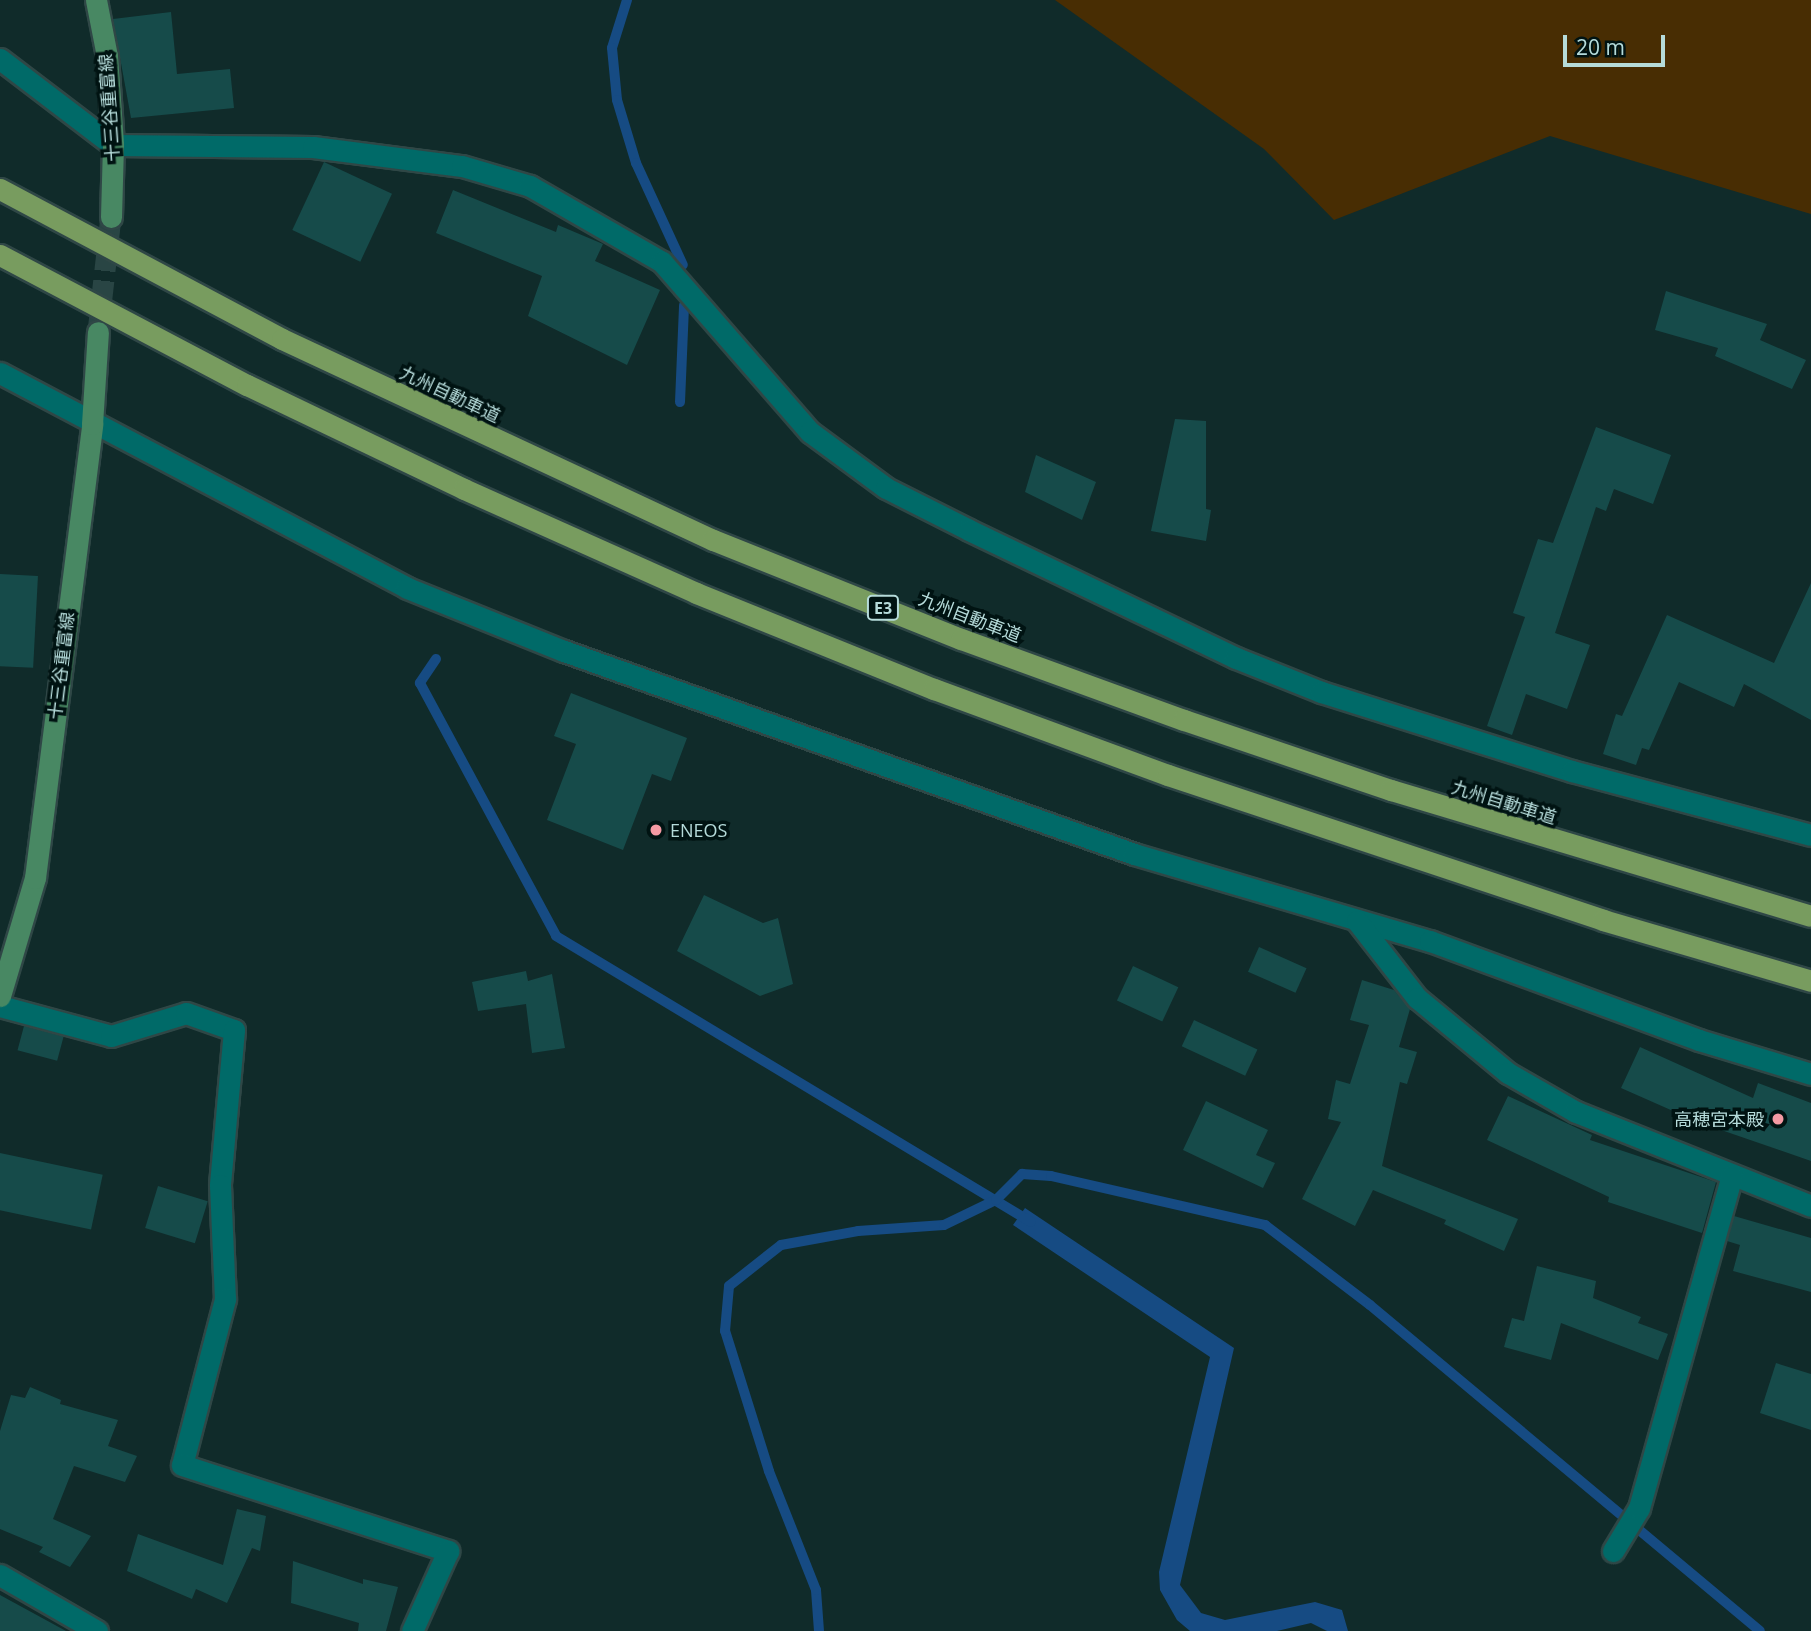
<!DOCTYPE html>
<meta charset="utf-8">
<style>
body{margin:0}
#map{position:relative;width:1811px;height:1631px;overflow:hidden;background:#102b2a;font-family:"Open Sans","Noto Sans JP",sans-serif}
div>[style]{position:absolute}
.green>*{inset:0;background:#482d03}
.water>*{inset:0;background:#164b83}
.stream>*{height:10px;margin:-5px;padding:0 5px;transform-origin:5px;border-radius:5px;background:#164b83}
.building>*{inset:0;background:#164b4a;transform-origin:0 0}
.major-tunnel>*{height:21px;margin-top:-10.5px;transform-origin:0;background:repeating-linear-gradient(90deg,#294544 0 21px,transparent 0 31px)}
.roads{filter:drop-shadow(2px 0 #2f4746) drop-shadow(-2px 0 #2f4746) drop-shadow(0 2px #2f4746) drop-shadow(0 -2px #2f4746)}
.minor>*{height:21px;margin:-10.5px;padding:0 10.5px;transform-origin:10.5px;border-radius:10.5px;background:#006a68}
.major>*{height:21px;margin:-10.5px;padding:0 10.5px;transform-origin:10.5px;border-radius:10.5px;background:#488863}
.highway>*{height:21px;margin:-10.5px;padding:0 10.5px;transform-origin:10.5px;border-radius:10.5px;background:#789c5f}
.dots>*{width:19px;height:19px;translate:-50% -50%;box-sizing:border-box;border:4px solid #001312;border-radius:50%}
span{translate:-50% -50%;white-space:nowrap;text-align:center;line-height:1.15;-webkit-text-stroke:7px #001312;paint-order:stroke}
.shield-label span{padding:2px 5px;background:#001312;border:2px solid;border-radius:5px;-webkit-text-stroke-width:0}
.shield-label{font-size:16px;color:#b5dbda;font-weight:700}
.street-label{font-size:18px;color:#b5dbda}
.poi-label{font-size:18px;color:#b5dbda}
.left{translate:0 -50%;text-align:left}
.right{translate:-100% -50%;text-align:right}
.scale{position:absolute;left:1563px;top:35px;width:102px;height:32px;box-sizing:border-box;border:4px solid #b5dbda;border-top:0;padding-left:9px;font-size:21px;line-height:24px;white-space:nowrap;color:#b5dbda;-webkit-text-stroke:5px #001312;paint-order:stroke}
</style>
<div id="map">
<div class="green">
<div style="clip-path:polygon(1055px 0,1811px 0,1811px 214px,1550px 136px,1334px 220px,1264px 149px)"></div>
</div>
<div class="water">
<div style="clip-path:polygon(1025px 1208px,1234px 1348px,1180px 1585px,1201px 1613px,1225px 1620px,1315px 1602px,1342px 1610px,1348px 1631px,1327px 1631px,1311px 1623px,1277px 1631px,1190px 1631px,1177px 1620px,1160px 1590px,1159px 1572px,1210px 1357px,1013px 1225px)"></div>
</div>
<div class="stream">
<div style="left:627px;top:0;width:50px;rotate:107.4deg"></div>
<div style="left:612px;top:48px;width:52px;rotate:84.5deg"></div>
<div style="left:617px;top:100px;width:66px;rotate:73.2deg"></div>
<div style="left:636px;top:163px;width:112px;rotate:65.3deg"></div>
<div style="left:680px;top:402px;width:97px;rotate:-87.6deg"></div>
<div style="left:436px;top:659px;width:29px;rotate:124deg"></div>
<div style="left:420px;top:683px;width:287px;rotate:61.7deg"></div>
<div style="left:556px;top:936px;width:554px;rotate:31.05deg"></div>
<div style="left:819px;top:1631px;width:41px;rotate:-94.2deg"></div>
<div style="left:816px;top:1590px;width:128px;rotate:-111.6deg"></div>
<div style="left:769px;top:1471px;width:147px;rotate:-107.4deg"></div>
<div style="left:725px;top:1331px;width:45px;rotate:-84.9deg"></div>
<div style="left:729px;top:1286px;width:66px;rotate:-38.3deg"></div>
<div style="left:781px;top:1245px;width:78px;rotate:-10.3deg"></div>
<div style="left:858px;top:1231px;width:86px;rotate:-4deg"></div>
<div style="left:944px;top:1225px;width:58px;rotate:-25.7deg"></div>
<div style="left:996px;top:1200px;width:37px;rotate:-45deg"></div>
<div style="left:1022px;top:1174px;width:29px;rotate:4deg"></div>
<div style="left:1051px;top:1176px;width:220px;rotate:12.9deg"></div>
<div style="left:1265px;top:1225px;width:132px;rotate:37.3deg"></div>
<div style="left:1370px;top:1305px;width:508px;rotate:39.89deg"></div>
</div>
<div class="building">
<div style="clip-path:polygon(171px 12px,177px 74px,230px 69px,234px 108px,131px 118px,113px 19px)"></div>
<div style="left:324px;top:162px;width:75px;height:75px;rotate:25deg"></div>
<div style="clip-path:polygon(453px 190px,556px 232px,558px 225px,603px 244px,595px 261px,660px 290px,627px 365px,528px 316px,542px 276px,436px 233px)"></div>
<div style="clip-path:polygon(1666px 291px,1767px 324px,1760px 340px,1806px 360px,1792px 389px,1715px 356px,1718px 348px,1655px 330px)"></div>
<div style="clip-path:polygon(1175px 419px,1206px 421px,1206px 509px,1211px 510px,1206px 541px,1151px 531px)"></div>
<div style="clip-path:polygon(1596px 427px,1671px 455px,1653px 504px,1614px 489px,1606px 511px,1596px 507px,1555px 633px,1590px 645px,1567px 709px,1526px 694px,1512px 735px,1487px 726px,1525px 617px,1513px 613px,1538px 539px,1553px 543px)"></div>
<div style="clip-path:polygon(1036px 455px,1096px 482px,1082px 520px,1025px 492px)"></div>
<div style="left:0;top:574px;width:38px;height:92px;rotate:3deg"></div>
<div style="clip-path:polygon(1811px 583px,1811px 720px,1744px 684px,1734px 707px,1679px 682px,1649px 750px,1642px 748px,1636px 765px,1603px 754px,1616px 714px,1622px 716px,1667px 615px,1774px 663px)"></div>
<div style="clip-path:polygon(571px 693px,687px 738px,671px 781px,652px 774px,623px 850px,547px 820px,576px 744px,554px 736px)"></div>
<div style="clip-path:polygon(704px 895px,763px 923px,778px 918px,793px 984px,760px 996px,677px 951px)"></div>
<div style="left:1259px;top:947px;width:52px;height:27px;rotate:24deg"></div>
<div style="left:1133px;top:966px;width:50px;height:38px;rotate:25deg"></div>
<div style="clip-path:polygon(526px 971px,528px 981px,552px 974px,565px 1048px,532px 1053px,526px 1004px,478px 1011px,472px 982px)"></div>
<div style="clip-path:polygon(1362px 980px,1394px 990px,1410px 1009px,1399px 1047px,1417px 1052px,1407px 1084px,1400px 1082px,1382px 1166px,1518px 1219px,1504px 1251px,1444px 1224px,1446px 1220px,1373px 1190px,1355px 1226px,1302px 1199px,1341px 1122px,1328px 1119px,1336px 1080px,1350px 1084px,1369px 1025px,1350px 1020px)"></div>
<div style="left:1194px;top:1020px;width:70px;height:29px;rotate:25deg"></div>
<div style="left:24px;top:1026px;width:41px;height:25px;rotate:15deg"></div>
<div style="clip-path:polygon(1640px 1047px,1753px 1098px,1758px 1083px,1811px 1103px,1811px 1161px,1698px 1122px,1621px 1088px)"></div>
<div style="clip-path:polygon(1508px 1096px,1592px 1135px,1590px 1140px,1716px 1182px,1702px 1233px,1608px 1202px,1609px 1197px,1487px 1140px)"></div>
<div style="clip-path:polygon(1206px 1101px,1268px 1130px,1256px 1155px,1275px 1163px,1263px 1188px,1183px 1150px)"></div>
<div style="left:0;top:1153px;width:105px;height:56px;rotate:12deg"></div>
<div style="left:158px;top:1186px;width:52px;height:44px;rotate:17deg"></div>
<div style="clip-path:polygon(1734px 1216px,1811px 1238px,1811px 1292px,1733px 1271px,1740px 1245px,1727px 1241px)"></div>
<div style="clip-path:polygon(1537px 1266px,1596px 1281px,1593px 1298px,1641px 1317px,1638px 1323px,1668px 1334px,1658px 1360px,1561px 1323px,1551px 1360px,1504px 1347px,1512px 1318px,1524px 1321px)"></div>
<div style="clip-path:polygon(1776px 1363px,1811px 1374px,1811px 1430px,1760px 1413px)"></div>
<div style="clip-path:polygon(30px 1387px,61px 1400px,60px 1404px,118px 1420px,108px 1446px,137px 1456px,125px 1482px,74px 1466px,53px 1519px,91px 1536px,70px 1567px,39px 1552px,43px 1547px,0 1529px,0 1431px,11px 1395px,25px 1398px)"></div>
<div style="clip-path:polygon(237px 1509px,266px 1516px,260px 1551px,252px 1548px,227px 1603px,196px 1589px,192px 1599px,127px 1571px,138px 1534px,223px 1565px)"></div>
<div style="clip-path:polygon(293px 1561px,363px 1584px,363px 1579px,398px 1587px,386px 1631px,358px 1631px,359px 1623px,291px 1603px)"></div>
<div style="clip-path:polygon(0 1595px,66px 1631px,0 1631px)"></div>
</div>
<div class="major-tunnel">
<div style="left:98px;top:332px;width:116px;rotate:-83.6deg"></div>
</div>
<div class="roads">
<div class="minor">
<div style="left:0;top:59px;width:142px;rotate:37.3deg"></div>
<div style="left:113px;top:145px;width:200px;rotate:0.6deg"></div>
<div style="left:313px;top:147px;width:150px;rotate:7.3deg"></div>
<div style="left:462px;top:166px;width:71px;rotate:16.4deg"></div>
<div style="left:530px;top:186px;width:152px;rotate:29.9deg"></div>
<div style="left:662px;top:262px;width:225px;rotate:49deg"></div>
<div style="left:810px;top:432px;width:94px;rotate:36.4deg"></div>
<div style="left:886px;top:488px;width:93px;rotate:26.8deg"></div>
<div style="left:969px;top:530px;width:296px;rotate:25.6deg"></div>
<div style="left:1236px;top:658px;width:92px;rotate:21.8deg"></div>
<div style="left:1321px;top:692px;width:263px;rotate:17.5deg"></div>
<div style="left:1572px;top:771px;width:247px;rotate:15deg"></div>
<div style="left:0;top:373px;width:460px;rotate:27.8deg"></div>
<div style="left:407px;top:588px;width:169px;rotate:21.9deg"></div>
<div style="left:564px;top:651px;width:605px;rotate:19.6deg"></div>
<div style="left:1134px;top:854px;width:309px;rotate:16.4deg"></div>
<div style="left:1430px;top:941px;width:287px;rotate:20.2deg"></div>
<div style="left:1699px;top:1040px;width:117px;rotate:16.9deg"></div>
<div style="left:1357px;top:921px;width:98px;rotate:52.1deg"></div>
<div style="left:1417px;top:998px;width:118px;rotate:39.5deg"></div>
<div style="left:1508px;top:1073px;width:78px;rotate:29.8deg"></div>
<div style="left:1576px;top:1112px;width:253px;rotate:21.8deg"></div>
<div style="left:0;top:1006px;width:115px;rotate:15.1deg"></div>
<div style="left:111px;top:1036px;width:78px;rotate:-17deg"></div>
<div style="left:186px;top:1013px;width:51px;rotate:19.5deg"></div>
<div style="left:234px;top:1030px;width:156px;rotate:95.2deg"></div>
<div style="left:220px;top:1185px;width:114px;rotate:87.5deg"></div>
<div style="left:225px;top:1299px;width:171px;rotate:104.5deg"></div>
<div style="left:182px;top:1465px;width:280px;rotate:17.9deg"></div>
<div style="left:448px;top:1551px;width:88px;rotate:114.2deg"></div>
<div style="left:1613px;top:1551px;width:50px;rotate:-58.8deg"></div>
<div style="left:1639px;top:1508px;width:345px;rotate:-74.4deg"></div>
<div style="left:0;top:1575px;width:112px;rotate:30deg"></div>
</div>
<div class="major">
<div style="left:96px;top:0;width:57px;rotate:78.9deg"></div>
<div style="left:107px;top:56px;width:89px;rotate:86.1deg"></div>
<div style="left:113px;top:145px;width:72px;rotate:91.6deg"></div>
<div style="left:0;top:996px;width:123px;rotate:-73.5deg"></div>
<div style="left:35px;top:878px;width:458px;rotate:-82.8deg"></div>
<div style="left:92px;top:424px;width:92px;rotate:-86.3deg"></div>
</div>
<div class="highway">
<div style="left:0;top:189px;width:319px;rotate:28deg"></div>
<div style="left:282px;top:339px;width:476px;rotate:25deg"></div>
<div style="left:713px;top:540px;width:267px;rotate:21.8deg"></div>
<div style="left:961px;top:639px;width:237px;rotate:20deg"></div>
<div style="left:1184px;top:720px;width:219px;rotate:18.7deg"></div>
<div style="left:1391px;top:790px;width:438px;rotate:16.7deg"></div>
<div style="left:0;top:255px;width:279px;rotate:27.8deg"></div>
<div style="left:247px;top:385px;width:241px;rotate:25.6deg"></div>
<div style="left:464px;top:489px;width:254px;rotate:24.1deg"></div>
<div style="left:696px;top:593px;width:257px;rotate:22deg"></div>
<div style="left:934px;top:689px;width:249px;rotate:20.2deg"></div>
<div style="left:1168px;top:775px;width:459px;rotate:18.4deg"></div>
<div style="left:1603px;top:920px;width:217px;rotate:16.3deg"></div>
</div>
</div>
<div class="dots">
<div style="left:656px;top:830px;background:#f49aa3"></div>
<div style="left:1778px;top:1119px;background:#f49aa3"></div>
</div>
<div class="shield-label">
<span style="left:883px;top:608px">E3</span>
</div>
<div class="street-label">
<span style="left:109px;top:108px;rotate:-94deg">十三谷重富線</span>
<span style="left:450px;top:394px;rotate:25deg">九州自動車道</span>
<span style="left:970px;top:617px;rotate:21deg">九州自動車道</span>
<span style="left:61px;top:666px;rotate:-83deg">十三谷重富線</span>
<span style="left:1504px;top:802px;rotate:17deg">九州自動車道</span>
</div>
<div class="poi-label">
<span class="left" style="left:670px;top:830px">ENEOS</span>
<span class="right" style="left:1764px;top:1119px">高穂宮本殿</span>
</div>
<div class="scale">20 m</div>
</div>
